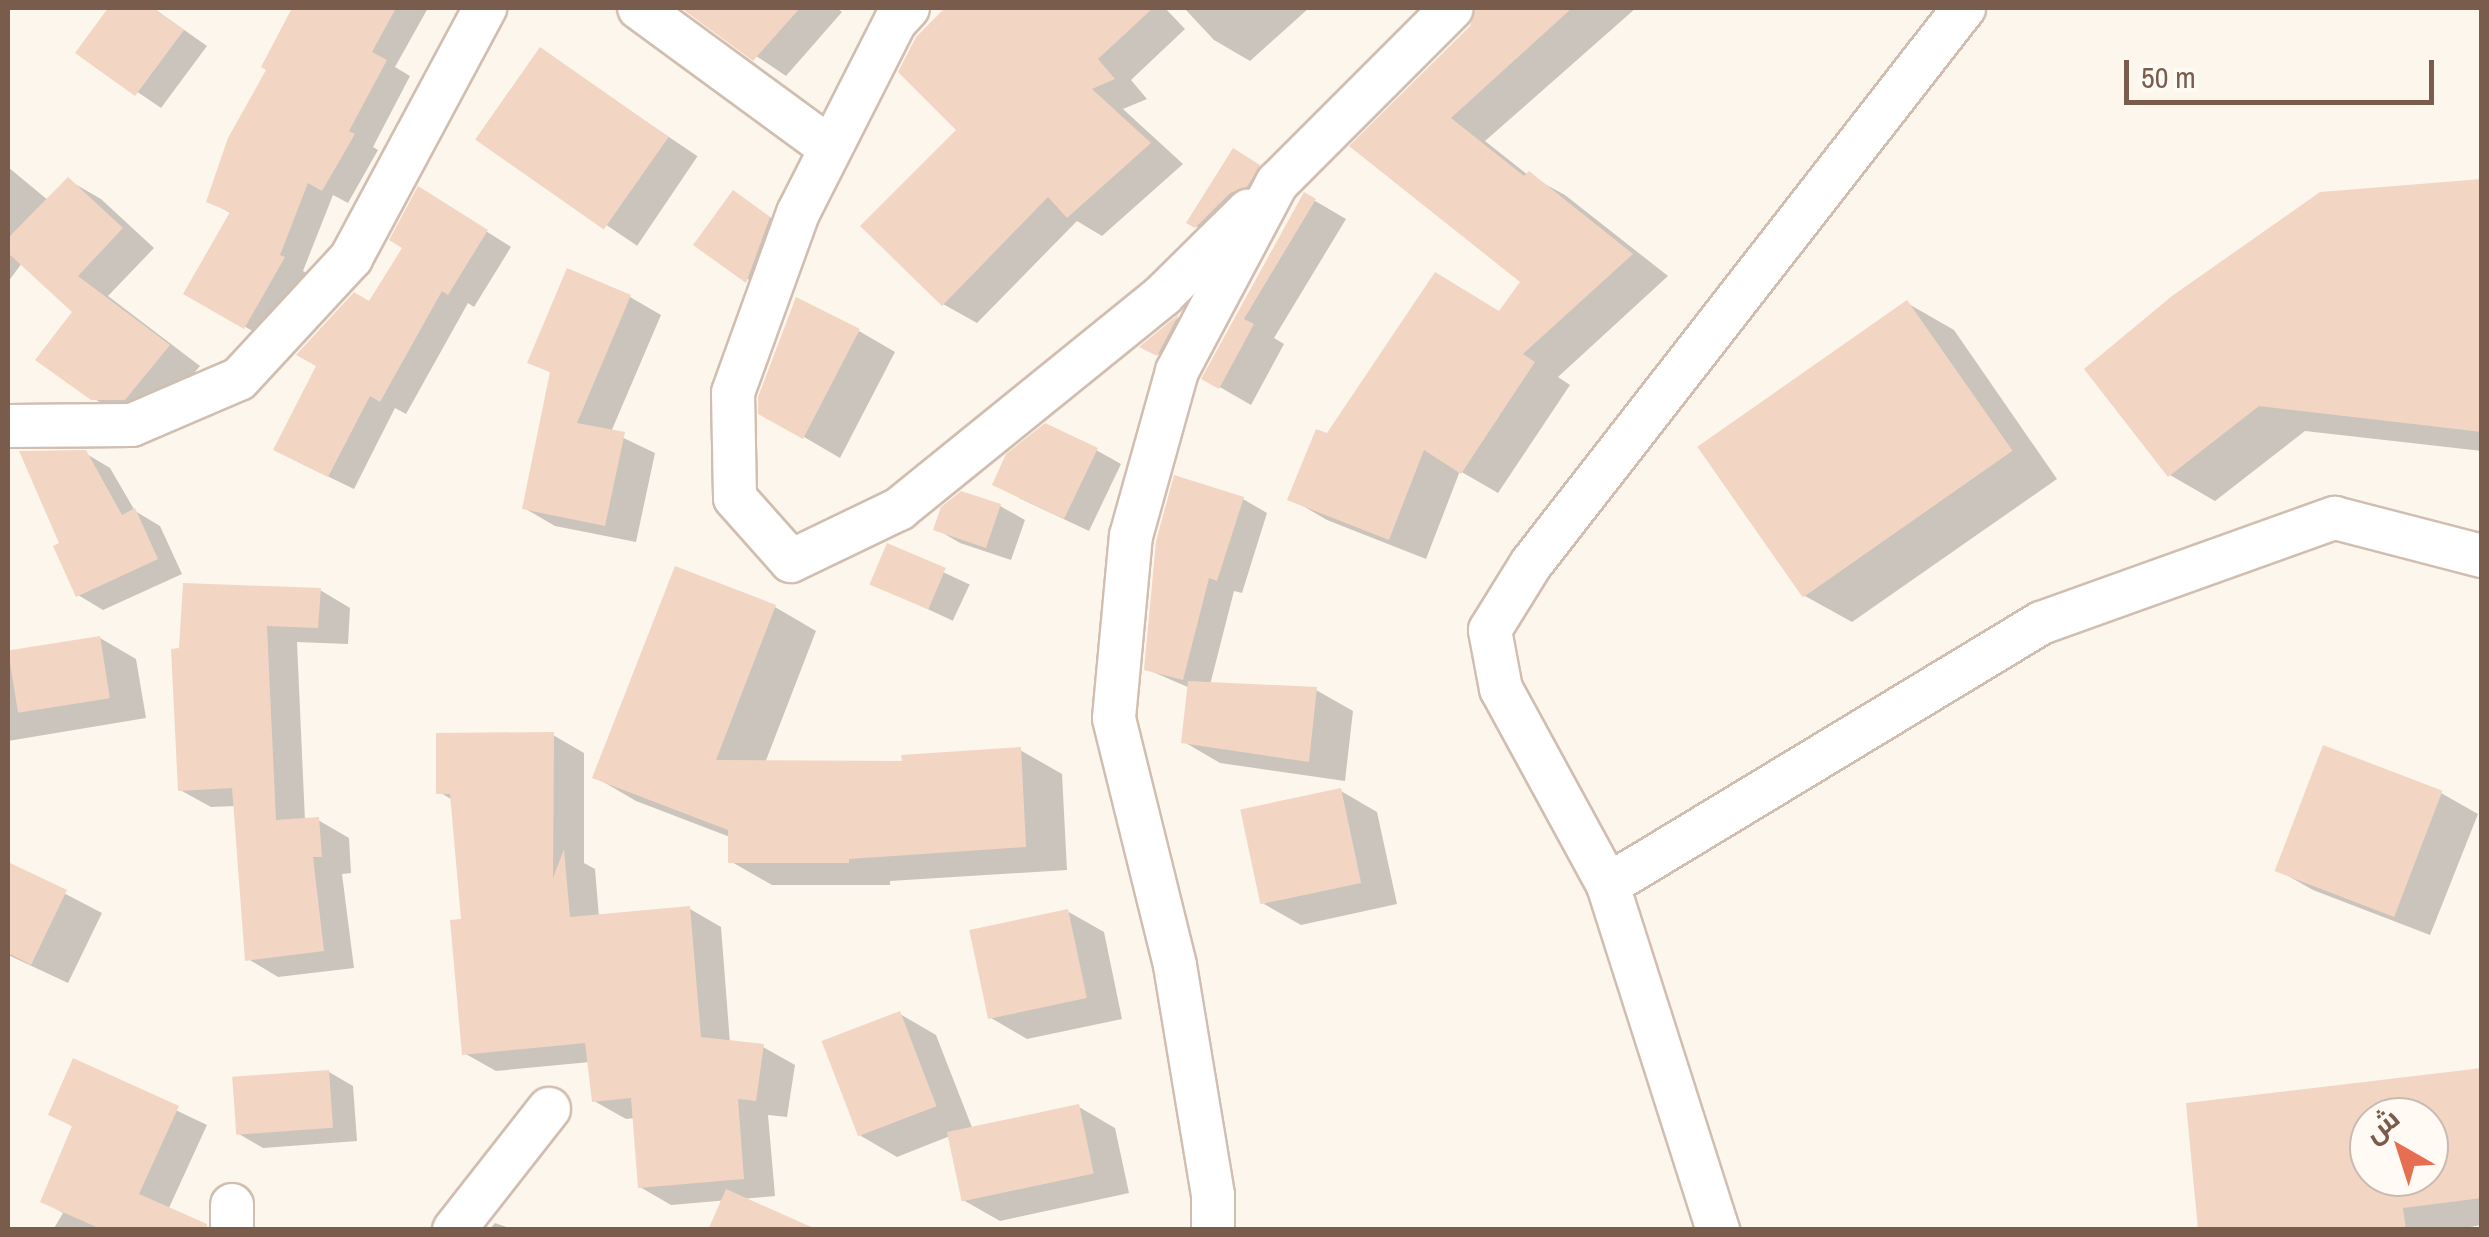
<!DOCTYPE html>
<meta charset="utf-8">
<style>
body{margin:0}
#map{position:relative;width:2489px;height:1237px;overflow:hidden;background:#fdf6ec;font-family:"Archivo Narrow",Cairo,sans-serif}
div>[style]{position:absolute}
.shadow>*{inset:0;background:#0003;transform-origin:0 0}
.building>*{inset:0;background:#f3d5c3;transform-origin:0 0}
.roads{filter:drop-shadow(2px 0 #d1beb0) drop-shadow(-2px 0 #d1beb0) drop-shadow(0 2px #d1beb0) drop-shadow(0 -2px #d1beb0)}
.minor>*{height:42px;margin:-21px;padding:0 21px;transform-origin:21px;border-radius:21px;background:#fff}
span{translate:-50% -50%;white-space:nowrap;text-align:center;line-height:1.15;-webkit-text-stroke:9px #fffaf3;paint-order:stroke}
.frame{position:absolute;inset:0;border:10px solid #7a5c4d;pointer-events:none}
.north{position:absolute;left:2349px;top:1097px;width:100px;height:100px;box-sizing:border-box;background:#fffaf3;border:2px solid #cabbb1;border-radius:50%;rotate:321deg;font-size:28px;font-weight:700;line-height:40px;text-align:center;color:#7a5c4d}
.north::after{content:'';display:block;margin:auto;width:35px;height:45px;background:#e76f51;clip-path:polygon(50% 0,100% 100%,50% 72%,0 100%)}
.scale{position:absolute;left:2124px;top:60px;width:310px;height:45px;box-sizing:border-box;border:5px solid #7a5c4d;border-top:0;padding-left:12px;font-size:30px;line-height:35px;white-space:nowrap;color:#7a5c4d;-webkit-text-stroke:8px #fffaf3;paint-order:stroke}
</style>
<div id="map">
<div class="shadow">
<div style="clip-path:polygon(112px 8px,153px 8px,207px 46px,161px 108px,79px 52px)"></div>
<div style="clip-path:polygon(295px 8px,428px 8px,395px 67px,410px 76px,373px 147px,378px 150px,348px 203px,333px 195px,303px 271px,308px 274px,270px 341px,186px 293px,232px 214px,209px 201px,269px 69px,264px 66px)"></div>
<div style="clip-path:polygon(685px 8px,837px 8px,842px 12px,786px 76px)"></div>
<div style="clip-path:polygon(948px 8px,1165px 8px,1185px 29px,1131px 80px,1147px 99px,1123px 109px,1183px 164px,1102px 236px,1077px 221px,977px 323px,943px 304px,959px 130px,918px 38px)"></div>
<div style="clip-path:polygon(1184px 8px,1309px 8px,1250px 61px,1214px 40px)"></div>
<div style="clip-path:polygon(1477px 8px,1636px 8px,1485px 141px,1528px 175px,1565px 195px,1668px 276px,1558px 377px,1570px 385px,1498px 493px,1460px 471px,1426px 559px,1327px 520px,1291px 499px,1328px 436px,1501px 314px,1523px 281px,1353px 146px,1473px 26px)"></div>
<div style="left:540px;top:50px;width:190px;height:108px;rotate:34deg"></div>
<div style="clip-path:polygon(1233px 152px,1295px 188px,1233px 247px,1190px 223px)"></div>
<div style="clip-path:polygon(8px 167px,49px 201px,68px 180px,101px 199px,154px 248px,108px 296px,200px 366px,158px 417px,126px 418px,93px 398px,75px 312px,22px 263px,8px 282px)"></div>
<div style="clip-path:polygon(2482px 182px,2482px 451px,2305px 431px,2215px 501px,2170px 475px)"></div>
<div style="clip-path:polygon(734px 193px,794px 233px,771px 295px,697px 244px)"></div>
<div style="clip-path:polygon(1305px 195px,1346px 219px,1274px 338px,1284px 344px,1251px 405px,1204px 378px)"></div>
<div style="clip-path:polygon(443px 204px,511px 247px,474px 307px,468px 303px,406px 414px,395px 408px,354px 489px,300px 463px,370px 304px)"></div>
<div style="clip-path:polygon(630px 297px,661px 315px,611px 432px,655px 453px,636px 542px,555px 526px,524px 508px,553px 374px,530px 361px)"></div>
<div style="clip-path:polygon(1907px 303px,1954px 330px,2057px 479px,1852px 622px,1805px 596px,1701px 448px)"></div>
<div style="clip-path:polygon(1179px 317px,1202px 331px,1182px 368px,1144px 346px)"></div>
<div style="clip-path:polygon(859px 331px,895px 352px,840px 458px,761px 412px)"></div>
<div style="clip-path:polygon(1096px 450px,1121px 464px,1089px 531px,1019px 498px)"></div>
<div style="clip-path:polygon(85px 453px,110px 468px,135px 511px,160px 526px,182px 574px,103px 610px,78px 595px,63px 544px)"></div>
<div style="clip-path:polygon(962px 494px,1000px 506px,1025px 520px,1011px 560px,960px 543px,936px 529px)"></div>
<div style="clip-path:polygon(1243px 499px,1267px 513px,1242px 593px,1234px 591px,1210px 685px,1316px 690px,1353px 711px,1345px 781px,1220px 763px,1184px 742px,1190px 688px,1146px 669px)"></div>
<div style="left:889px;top:547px;width:89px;height:40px;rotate:25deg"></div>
<div style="clip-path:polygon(676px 569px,775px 607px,816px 631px,765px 763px,904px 763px,1020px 750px,1062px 774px,1067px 870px,890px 881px,890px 885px,772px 885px,730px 861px,730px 837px,636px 801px,595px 777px)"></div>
<div style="clip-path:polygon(320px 590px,350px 608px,348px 644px,297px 642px,305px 821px,318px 820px,349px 838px,351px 873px,342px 874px,354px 968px,278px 977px,248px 959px,236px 806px,211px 807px,180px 790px,174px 651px)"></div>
<div style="clip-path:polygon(100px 638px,136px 659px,146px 718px,8px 741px,8px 653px)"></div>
<div style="clip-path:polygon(553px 735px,584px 753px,584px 863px,595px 869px,599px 917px,690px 909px,721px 927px,730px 1043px,763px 1047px,795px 1065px,787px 1117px,768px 1115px,775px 1196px,671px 1205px,640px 1187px,635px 1118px,626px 1119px,594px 1101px,590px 1062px,496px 1071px,464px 1053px,464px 921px,451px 799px,439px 792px)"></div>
<div style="clip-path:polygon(2324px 748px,2441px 793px,2478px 814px,2430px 935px,2313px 890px,2276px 869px)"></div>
<div style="clip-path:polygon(1341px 791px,1377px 812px,1397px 904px,1301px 925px,1264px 904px)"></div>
<div style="clip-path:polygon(8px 864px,102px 913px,68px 983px,8px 955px)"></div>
<div style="clip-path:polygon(1067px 911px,1104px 932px,1122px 1019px,1027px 1039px,991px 1018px)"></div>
<div style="clip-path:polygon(900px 1014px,936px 1035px,973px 1130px,1079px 1107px,1115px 1128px,1129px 1193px,1000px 1221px,963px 1200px,950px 1136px,897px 1157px,861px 1136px)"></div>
<div style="clip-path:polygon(75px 1062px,207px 1125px,168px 1210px,197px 1230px,53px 1230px,63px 1213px,43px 1201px,75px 1128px,51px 1114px)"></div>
<div style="clip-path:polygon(329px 1072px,353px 1086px,357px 1141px,263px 1148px,239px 1134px)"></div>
<div style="clip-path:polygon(evenodd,2482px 1072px,2482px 1225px,2452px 1230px,2201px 1230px,2188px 1106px,2482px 1072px,2369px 1117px,2429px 1117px,2429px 1177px,2369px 1177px,2369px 1117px)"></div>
<div style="clip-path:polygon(495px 1223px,515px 1230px,489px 1230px)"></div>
</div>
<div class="building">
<div style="clip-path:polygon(108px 8px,152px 8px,184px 30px,135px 96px,75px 53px)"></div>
<div style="clip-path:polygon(292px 8px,396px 8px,372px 52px,387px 60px,349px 131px,355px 134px,322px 191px,308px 183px,280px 255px,285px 257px,244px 329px,183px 294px,230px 212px,206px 202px,228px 138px,266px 70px,261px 67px)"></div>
<div style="clip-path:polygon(681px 8px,800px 8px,753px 61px)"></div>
<div style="clip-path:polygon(945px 8px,1153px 8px,1098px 59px,1115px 79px,1092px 89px,1151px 143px,1067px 218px,1048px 197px,942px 306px,860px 226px,956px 130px,898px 72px,916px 37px)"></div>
<div style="clip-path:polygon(1476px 8px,1572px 8px,1451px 118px,1524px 176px,1529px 171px,1633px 254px,1523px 354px,1535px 362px,1461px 474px,1424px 450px,1389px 540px,1287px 500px,1316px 429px,1327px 433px,1435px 272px,1499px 311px,1520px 282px,1349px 146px,1470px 26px)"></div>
<div style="left:540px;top:47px;width:157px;height:113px;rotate:35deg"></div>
<div style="clip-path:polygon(1233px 148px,1260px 165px,1247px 187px,1230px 193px,1195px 228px,1186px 223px)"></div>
<div style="clip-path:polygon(68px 177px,123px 228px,78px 276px,170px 345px,125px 400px,91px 400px,35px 360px,72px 312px,8px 253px,8px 238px)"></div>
<div style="clip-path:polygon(2482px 179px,2482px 432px,2259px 406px,2168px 477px,2084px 369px,2172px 296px,2320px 192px)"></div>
<div style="clip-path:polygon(418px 186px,488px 230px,448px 295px,442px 291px,380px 402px,370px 396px,328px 477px,273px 450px,316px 366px,296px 355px,354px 292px,369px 301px,402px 248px,389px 240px)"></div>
<div style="clip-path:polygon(733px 190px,770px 217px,746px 283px,693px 245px)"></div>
<div style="clip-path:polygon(1304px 192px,1316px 199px,1244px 319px,1254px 324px,1219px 389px,1201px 379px)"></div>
<div style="clip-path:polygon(567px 268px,631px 295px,577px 423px,625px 432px,605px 526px,522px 509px,550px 372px,527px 363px)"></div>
<div style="clip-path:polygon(796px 297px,860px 329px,803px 439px,758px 414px,758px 397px)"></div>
<div style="left:1907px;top:300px;width:184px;height:256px;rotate:55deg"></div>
<div style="clip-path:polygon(1179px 314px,1157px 356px,1139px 347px)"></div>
<div style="clip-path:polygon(1045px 423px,1098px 448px,1064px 519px,992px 485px,1006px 454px)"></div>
<div style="clip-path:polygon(86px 450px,122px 515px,135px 508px,158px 559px,76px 597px,53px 546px,59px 543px,19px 451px)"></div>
<div style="clip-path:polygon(1174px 475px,1244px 497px,1217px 581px,1209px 578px,1183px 680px,1144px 670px,1156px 541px)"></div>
<div style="clip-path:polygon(961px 491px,1001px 504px,986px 548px,933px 530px,941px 507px)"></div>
<div style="left:887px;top:543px;width:64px;height:45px;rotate:23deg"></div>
<div style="clip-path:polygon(675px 566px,776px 605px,716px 760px,902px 761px,901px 755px,1021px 747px,1026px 847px,849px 859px,849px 863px,728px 863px,728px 830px,592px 778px)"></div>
<div style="clip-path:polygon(183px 583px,321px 588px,318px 628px,267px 626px,276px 820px,319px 817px,322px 857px,313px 857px,324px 951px,245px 961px,232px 788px,178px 791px,171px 649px,179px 648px)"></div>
<div style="left:100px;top:636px;width:63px;height:93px;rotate:81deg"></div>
<div style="clip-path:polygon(1188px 681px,1317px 687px,1309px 762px,1181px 743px)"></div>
<div style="clip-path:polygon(554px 732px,553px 878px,564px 849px,570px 917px,690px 906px,701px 1037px,764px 1044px,756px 1101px,738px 1099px,744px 1179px,638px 1188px,631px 1098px,592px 1102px,585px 1043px,462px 1055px,450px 920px,461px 919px,450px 794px,436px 794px,436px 733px)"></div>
<div style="left:2323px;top:745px;width:128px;height:135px;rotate:21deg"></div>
<div style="left:1341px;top:788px;width:97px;height:103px;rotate:78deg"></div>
<div style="clip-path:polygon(8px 862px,67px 890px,31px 965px,8px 953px)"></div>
<div style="left:1068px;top:909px;width:91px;height:101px;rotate:78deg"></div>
<div style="left:900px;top:1011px;width:102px;height:84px;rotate:69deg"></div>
<div style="clip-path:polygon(73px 1058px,179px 1106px,139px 1194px,207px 1224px,207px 1230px,103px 1230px,40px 1202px,72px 1126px,48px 1115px)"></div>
<div style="clip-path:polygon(evenodd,2482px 1068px,2482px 1198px,2403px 1208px,2406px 1230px,2198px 1230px,2186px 1103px,2482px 1068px,2369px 1117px,2429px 1117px,2429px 1177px,2369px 1177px,2369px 1117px)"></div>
<div style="left:329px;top:1070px;width:58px;height:97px;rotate:86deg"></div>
<div style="left:1079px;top:1104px;width:71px;height:135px;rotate:78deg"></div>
<div style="clip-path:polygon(726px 1189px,818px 1230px,708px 1230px)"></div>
</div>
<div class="roads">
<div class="minor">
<div style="left:639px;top:8px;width:235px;rotate:36.2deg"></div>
<div style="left:908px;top:8px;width:19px;rotate:133deg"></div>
<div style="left:895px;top:22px;width:214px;rotate:116.9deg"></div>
<div style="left:798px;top:213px;width:191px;rotate:109.9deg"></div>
<div style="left:733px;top:393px;width:105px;rotate:88.9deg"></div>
<div style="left:735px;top:498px;width:84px;rotate:48.4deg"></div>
<div style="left:791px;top:561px;width:120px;rotate:-25.7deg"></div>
<div style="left:899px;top:509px;width:340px;rotate:-39deg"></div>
<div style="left:1163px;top:295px;width:120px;rotate:-44.7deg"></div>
<div style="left:8px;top:426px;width:124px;rotate:-0.5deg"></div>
<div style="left:132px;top:425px;width:116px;rotate:-23.3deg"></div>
<div style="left:239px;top:379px;width:165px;rotate:-47.2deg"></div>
<div style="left:351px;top:258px;width:284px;rotate:-61.8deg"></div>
<div style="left:1608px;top:885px;width:506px;rotate:-31.18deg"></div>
<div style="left:2041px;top:623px;width:312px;rotate:-19.7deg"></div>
<div style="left:2335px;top:518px;width:152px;rotate:14.5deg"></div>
<div style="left:232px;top:1230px;width:25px;rotate:-90deg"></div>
<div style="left:454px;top:1230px;width:154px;rotate:-51.9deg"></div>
<div style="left:1213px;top:1230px;width:35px;rotate:-90deg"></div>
<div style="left:1213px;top:1195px;width:233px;rotate:-99.4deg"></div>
<div style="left:1175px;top:965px;width:254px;rotate:-103.9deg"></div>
<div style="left:1114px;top:718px;width:183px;rotate:-84.7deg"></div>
<div style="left:1131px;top:536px;width:171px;rotate:-74.4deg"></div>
<div style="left:1177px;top:371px;width:213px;rotate:-62deg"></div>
<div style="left:1277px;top:183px;width:247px;rotate:-45deg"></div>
<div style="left:1718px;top:1230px;width:362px;rotate:-107.7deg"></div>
<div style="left:1608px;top:885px;width:223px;rotate:-118.6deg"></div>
<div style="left:1501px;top:689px;width:60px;rotate:-100.6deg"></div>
<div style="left:1490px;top:630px;width:78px;rotate:-58.2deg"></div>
<div style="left:1531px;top:564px;width:705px;rotate:-52.09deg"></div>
</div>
</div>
<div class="frame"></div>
<div class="north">ش</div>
<div class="scale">50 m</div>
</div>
